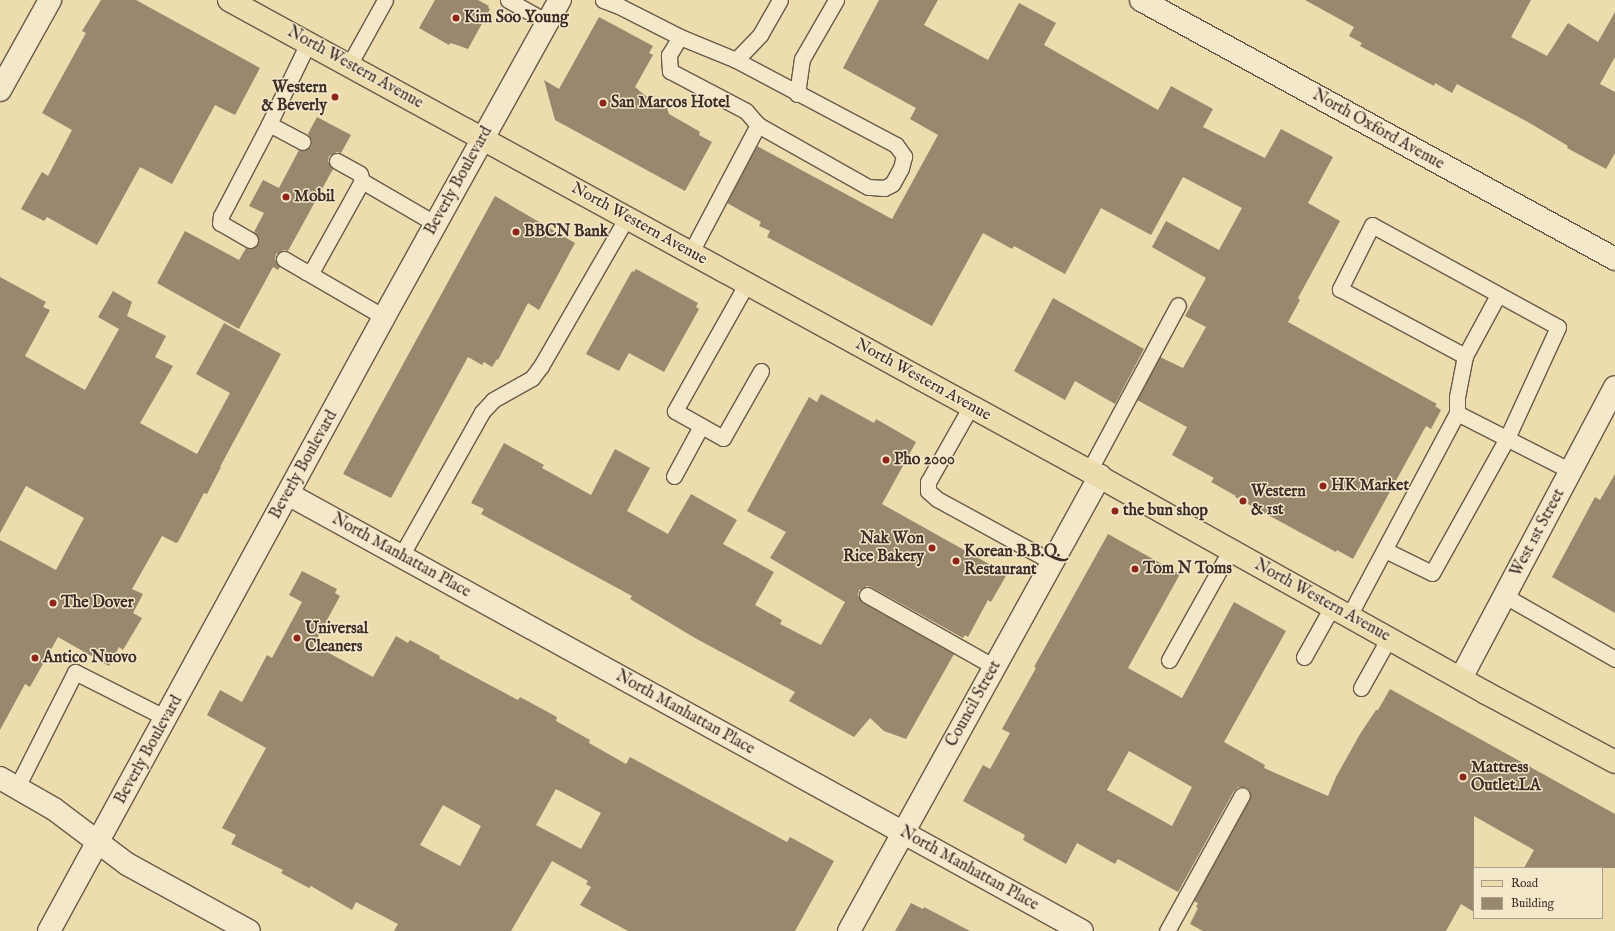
<!DOCTYPE html>
<style>
body{margin:0}
#map{position:relative;width:1615px;height:931px;overflow:hidden;background:#eddcad;font-family:"IM FELL English",serif}
div>[style]{position:absolute}
.building>*{inset:0;background:#99886d}
.roads{filter:drop-shadow(1px 0 #6a5948) drop-shadow(-1px 0 #6a5948) drop-shadow(0 1px #6a5948) drop-shadow(0 -1px #6a5948)}
.lane>*{height:15px;margin:-7.5px;padding:0 7.5px;transform-origin:7.5px;border-radius:7.5px;background:#f3e8ca}
.street>*{height:22px;margin:-11px;padding:0 11px;transform-origin:11px;border-radius:11px;background:#f3e8ca}
.secondary>*{height:22px;margin:-11px;padding:0 11px;transform-origin:11px;border-radius:11px;background:#f3e8ca}
.primary>*{height:22px;margin:-11px;padding:0 11px;transform-origin:11px;border-radius:11px;background:#eddcad}
.dots>*{width:11px;height:11px;translate:-50% -50%;box-sizing:border-box;border:2px solid #f3e8ca;border-radius:50%}
span{translate:-50% -50%;white-space:nowrap;text-align:center;line-height:1.15;-webkit-text-stroke:3px #f3e8ca;paint-order:stroke}
.poi-label{font-size:16px;color:#3f2d27;font-weight:700}
.left{translate:0 -50%;text-align:left}
.right{translate:-100% -50%;text-align:right}
.street-label{font-size:16px;color:#3f2d27}
.legend{position:absolute;left:1473px;top:867px;width:130px;height:52px;box-sizing:border-box;background:#f3e8ca;border:1px solid #ab9d89;margin:0;padding:5px 7px;list-style:none;font-size:12px;color:#3f2d27}
.legend li{display:flex;align-items:center;gap:8px;height:20px}
.legend b{width:20px;border:1px solid #ab9d89}
</style>
<div id="map">
<div class="building">
<div style="clip-path:polygon(101px 0,136px 0,260px 68px,235px 115px,215px 105px,172px 184px,140px 167px,97px 245px,47px 217px,44px 221px,21px 209px,42px 172px,48px 176px,72px 130px,42px 113px,86px 33px,82px 31px)"></div>
<div style="clip-path:polygon(435px 0,478px 0,489px 6px,488px 8px,490px 9px,468px 49px,454px 44px,450px 43px,449px 45px,419px 28px)"></div>
<div style="clip-path:polygon(879px 0,938px 0,924px 25px,988px 60px,1019px 3px,1056px 23px,1044px 45px,1158px 110px,1171px 86px,1213px 109px,1203px 127px,1265px 158px,1281px 129px,1333px 157px,1308px 203px,1340px 221px,1298px 298px,1300px 300px,1288px 322px,1437px 404px,1435px 406px,1441px 410px,1431px 429px,1426px 426px,1353px 559px,1337px 550px,1336px 552px,1235px 497px,1236px 496px,1211px 482px,1214px 478px,1172px 455px,1187px 427px,1137px 400px,1160px 357px,1183px 368px,1206px 327px,1185px 316px,1206px 278px,1152px 247px,1166px 221px,1219px 250px,1242px 208px,1183px 177px,1151px 235px,1101px 208px,1065px 274px,1014px 246px,1012px 249px,983px 233px,932px 326px,767px 237px,770px 231px,759px 226px,761px 222px,727px 203px,757px 146px,892px 219px,938px 135px,910px 119px,916px 108px,843px 68px)"></div>
<div style="clip-path:polygon(1305px 0,1531px 0,1511px 37px,1547px 56px,1568px 23px,1598px 42px,1615px 12px,1615px 57px,1600px 84px,1615px 92px,1615px 153px,1606px 169px,1567px 148px,1568px 146px,1528px 122px,1457px 84px,1452px 93px,1435px 83px,1434px 86px,1360px 46px,1362px 43px,1349px 36px,1354px 27px)"></div>
<div style="clip-path:polygon(599px 17px,653px 46px,649px 53px,653px 55px,635px 87px,653px 102px,657px 108px,667px 108px,669px 114px,697px 130px,700px 132px,699px 135px,712px 142px,685px 191px,555px 120px,544px 80px,559px 89px)"></div>
<div style="clip-path:polygon(317px 117px,351px 135px,341px 153px,337px 152px,329px 156px,328px 161px,333px 169px,288px 251px,284px 250px,276px 254px,275px 259px,280px 267px,278px 270px,273px 267px,239px 329px,157px 283px,185px 231px,239px 260px,246px 248px,250px 249px,258px 245px,259px 240px,254px 232px,264px 213px,249px 206px,263px 180px,279px 188px,299px 150px,304px 151px,311px 147px,312px 141px,308px 134px)"></div>
<div style="clip-path:polygon(495px 196px,575px 243px,539px 310px,528px 303px,498px 360px,497px 359px,492px 367px,484px 362px,482px 365px,468px 357px,391px 498px,343px 474px)"></div>
<div style="clip-path:polygon(636px 269px,698px 303px,696px 307px,699px 309px,664px 372px,629px 353px,619px 371px,586px 354px,632px 271px,634px 272px)"></div>
<div style="clip-path:polygon(0 277px,46px 302px,43px 307px,50px 310px,25px 356px,85px 390px,119px 329px,98px 317px,113px 291px,132px 302px,127px 316px,166px 336px,155px 357px,173px 366px,140px 423px,197px 454px,230px 393px,196px 374px,224px 323px,281px 354px,220px 467px,221px 467px,207px 494px,204px 493px,178px 542px,176px 543px,162px 536px,132px 589px,143px 594px,133px 613px,142px 618px,123px 650px,119px 647px,109px 666px,58px 637px,30px 687px,25px 684px,0 730px,0 540px,56px 570px,84px 518px,26px 486px,0 533px)"></div>
<div style="clip-path:polygon(1053px 298px,1144px 349px,1115px 404px,1075px 381px,1065px 400px,1014px 371px)"></div>
<div style="clip-path:polygon(821px 394px,874px 423px,876px 419px,916px 442px,882px 504px,1007px 574px,991px 602px,988px 600px,968px 637px,965px 635px,963px 638px,871px 587px,867px 586px,859px 590px,858px 595px,863px 603px,954px 654px,906px 739px,884px 731px,870px 718px,854px 737px,789px 701px,795px 692px,695px 638px,630px 599px,632px 596px,481px 514px,484px 509px,471px 503px,504px 443px,544px 465px,542px 468px,591px 495px,615px 449px,650px 468px,627px 511px,668px 534px,691px 494px,737px 520px,723px 544px,774px 572px,755px 605px,782px 620px,780px 624px,821px 645px,845px 602px,770px 558px,786px 532px,747px 511px,809px 397px,817px 402px)"></div>
<div style="clip-path:polygon(1615px 474px,1615px 613px,1552px 577px,1595px 497px,1600px 500px)"></div>
<div style="clip-path:polygon(evenodd,1108px 534px,1180px 574px,1128px 668px,1182px 698px,1234px 602px,1286px 631px,1224px 742px,1265px 765px,1264px 768px,1328px 796px,1336px 777px,1360px 734px,1376px 710px,1378px 710px,1390px 689px,1615px 814px,1615px 868px,1524px 868px,1534px 850px,1474px 816px,1474px 912px,1461px 904px,1446px 931px,1203px 931px,1190px 924px,1198px 908px,1196px 907px,1198px 903px,1194px 901px,1250px 799px,1250px 791px,1246px 787px,1238px 787px,1234px 791px,1178px 892px,1118px 859px,1115px 864px,1077px 843px,1066px 864px,1023px 840px,1025px 835px,963px 801px,983px 765px,990px 769px,1010px 733px,1002px 729px,1036px 668px,1034px 667px,1108px 534px,1129px 751px,1192px 787px,1172px 826px,1107px 790px,1129px 751px)"></div>
<div style="clip-path:polygon(evenodd,302px 571px,337px 589px,335px 593px,340px 596px,313px 646px,326px 649px,327px 652px,373px 677px,396px 636px,408px 643px,410px 640px,440px 656px,439px 658px,518px 700px,520px 697px,557px 717px,556px 721px,590px 740px,589px 743px,626px 764px,630px 757px,787px 842px,790px 837px,834px 861px,795px 931px,628px 931px,580px 905px,591px 887px,586px 884px,588px 881px,552px 861px,511px 931px,394px 931px,398px 924px,356px 902px,352px 910px,311px 886px,309px 888px,281px 873px,283px 870px,231px 844px,236px 835px,222px 828px,266px 748px,207px 715px,220px 690px,242px 702px,267px 655px,272px 658px,302px 602px,289px 595px,302px 571px,556px 789px,601px 813px,581px 849px,536px 825px,556px 789px,302px 571px,443px 805px,481px 826px,460px 866px,420px 845px,443px 805px)"></div>
<div style="clip-path:polygon(911px 903px,923px 909px,924px 907px,970px 931px,895px 931px)"></div>
</div>
<div class="roads">
<div class="lane">
<div style="left:508px;top:0;width:45px;rotate:29.4deg"></div>
<div style="left:603px;top:0;width:17px;rotate:21deg"></div>
<div style="left:619px;top:6px;width:68px;rotate:26.9deg"></div>
<div style="left:680px;top:37px;width:61px;rotate:22.3deg"></div>
<div style="left:736px;top:60px;width:181px;rotate:28deg"></div>
<div style="left:896px;top:145px;width:14px;rotate:54deg"></div>
<div style="left:904px;top:156px;width:12px;rotate:104deg"></div>
<div style="left:901px;top:168px;width:18px;rotate:119deg"></div>
<div style="left:892px;top:184px;width:9px;rotate:153deg"></div>
<div style="left:884px;top:188px;width:16px;rotate:-176deg"></div>
<div style="left:868px;top:187px;width:126px;rotate:-150.6deg"></div>
<div style="left:758px;top:125px;width:18px;rotate:-131deg"></div>
<div style="left:746px;top:111px;width:86px;rotate:-152.2deg"></div>
<div style="left:670px;top:71px;width:16px;rotate:-94deg"></div>
<div style="left:669px;top:55px;width:21px;rotate:-59deg"></div>
<div style="left:736px;top:60px;width:35px;rotate:-46deg"></div>
<div style="left:760px;top:35px;width:40px;rotate:-60.3deg"></div>
<div style="left:349px;top:65px;width:74px;rotate:-61deg"></div>
<div style="left:797px;top:94px;width:35px;rotate:-82deg"></div>
<div style="left:802px;top:59px;width:68px;rotate:-60deg"></div>
<div style="left:269px;top:124px;width:38px;rotate:28deg"></div>
<div style="left:337px;top:161px;width:26px;rotate:29deg"></div>
<div style="left:360px;top:174px;width:7px;rotate:74deg"></div>
<div style="left:362px;top:181px;width:86px;rotate:30.2deg"></div>
<div style="left:250px;top:240px;width:34px;rotate:-150deg"></div>
<div style="left:220px;top:223px;width:7px;rotate:-82deg"></div>
<div style="left:221px;top:216px;width:104px;rotate:-62.4deg"></div>
<div style="left:269px;top:124px;width:90px;rotate:-64.3deg"></div>
<div style="left:691px;top:252px;width:144px;rotate:-62.2deg"></div>
<div style="left:284px;top:259px;width:116px;rotate:30.1deg"></div>
<div style="left:306px;top:272px;width:8px;rotate:-23deg"></div>
<div style="left:313px;top:269px;width:101px;rotate:-60.9deg"></div>
<div style="left:747px;top:283px;width:147px;rotate:119.4deg"></div>
<div style="left:675px;top:411px;width:55px;rotate:29.4deg"></div>
<div style="left:723px;top:438px;width:77px;rotate:-60.4deg"></div>
<div style="left:971px;top:406px;width:87px;rotate:119.5deg"></div>
<div style="left:928px;top:482px;width:9px;rotate:90deg"></div>
<div style="left:928px;top:491px;width:12px;rotate:42deg"></div>
<div style="left:937px;top:499px;width:131px;rotate:28.7deg"></div>
<div style="left:1457px;top:413px;width:128px;rotate:27deg"></div>
<div style="left:1089px;top:471px;width:188px;rotate:-61.8deg"></div>
<div style="left:674px;top:476px;width:57px;rotate:-61.6deg"></div>
<div style="left:1385px;top:550px;width:52px;rotate:26.1deg"></div>
<div style="left:1432px;top:573px;width:154px;rotate:-60.9deg"></div>
<div style="left:1507px;top:438px;width:122px;rotate:-65.3deg"></div>
<div style="left:1558px;top:327px;width:212px;rotate:-151.3deg"></div>
<div style="left:1372px;top:225px;width:72px;rotate:116.6deg"></div>
<div style="left:1340px;top:289px;width:142px;rotate:28.2deg"></div>
<div style="left:401px;top:556px;width:165px;rotate:-60.6deg"></div>
<div style="left:482px;top:412px;width:16px;rotate:-47deg"></div>
<div style="left:493px;top:400px;width:45px;rotate:-29.4deg"></div>
<div style="left:532px;top:378px;width:15px;rotate:-53deg"></div>
<div style="left:541px;top:366px;width:172px;rotate:-60deg"></div>
<div style="left:867px;top:595px;width:147px;rotate:29.4deg"></div>
<div style="left:1505px;top:596px;width:127px;rotate:29.8deg"></div>
<div style="left:1349px;top:616px;width:230px;rotate:-62deg"></div>
<div style="left:1457px;top:413px;width:16px;rotate:-90deg"></div>
<div style="left:1457px;top:397px;width:42px;rotate:-79deg"></div>
<div style="left:1465px;top:356px;width:69px;rotate:-61.6deg"></div>
<div style="left:1304px;top:657px;width:57px;rotate:-60.8deg"></div>
<div style="left:1169px;top:660px;width:127px;rotate:-60.8deg"></div>
<div style="left:1361px;top:688px;width:57px;rotate:-60.8deg"></div>
<div style="left:17px;top:787px;width:129px;rotate:-63.2deg"></div>
<div style="left:75px;top:672px;width:102px;rotate:26.8deg"></div>
<div style="left:1167px;top:931px;width:155px;rotate:-61.1deg"></div>
</div>
<div class="street">
<div style="left:1141px;top:0;width:540px;rotate:28.65deg"></div>
<div style="left:288px;top:494px;width:906px;rotate:28.83deg"></div>
<div style="left:1461px;top:678px;width:329px;rotate:-62.1deg"></div>
<div style="left:0;top:778px;width:62px;rotate:29.9deg"></div>
<div style="left:54px;top:809px;width:91px;rotate:37deg"></div>
<div style="left:127px;top:864px;width:139px;rotate:28.8deg"></div>
<div style="left:849px;top:931px;width:520px;rotate:-61.12deg"></div>
</div>
<div class="secondary">
<div style="left:0;top:90px;width:103px;rotate:-60.9deg"></div>
<div style="left:49px;top:931px;width:699px;rotate:-61.38deg"></div>
<div style="left:384px;top:317px;width:363px;rotate:-61deg"></div>
</div>
<div class="primary">
<div style="left:229px;top:0;width:981px;rotate:28.71deg"></div>
<div style="left:1089px;top:471px;width:455px;rotate:29.2deg"></div>
<div style="left:1486px;top:693px;width:146px;rotate:28.1deg"></div>
</div>
</div>
<div class="dots">
<div style="left:456px;top:18px;background:#8f2418"></div>
<div style="left:335px;top:97px;background:#8f2418"></div>
<div style="left:603px;top:103px;background:#8f2418"></div>
<div style="left:286px;top:197px;background:#8f2418"></div>
<div style="left:516px;top:232px;background:#8f2418"></div>
<div style="left:886px;top:460px;background:#8f2418"></div>
<div style="left:1323px;top:486px;background:#8f2418"></div>
<div style="left:1243px;top:501px;background:#8f2418"></div>
<div style="left:1115px;top:511px;background:#8f2418"></div>
<div style="left:932px;top:548px;background:#8f2418"></div>
<div style="left:956px;top:561px;background:#8f2418"></div>
<div style="left:1135px;top:569px;background:#8f2418"></div>
<div style="left:53px;top:603px;background:#8f2418"></div>
<div style="left:297px;top:638px;background:#8f2418"></div>
<div style="left:35px;top:658px;background:#8f2418"></div>
<div style="left:1463px;top:777px;background:#8f2418"></div>
</div>
<div class="poi-label">
<span class="left" style="left:464px;top:18px">Kim Soo Young</span>
<span class="right" style="left:327px;top:97px">Western<br>&amp; Beverly</span>
<span class="left" style="left:611px;top:103px">San Marcos Hotel</span>
<span class="left" style="left:294px;top:197px">Mobil</span>
<span class="left" style="left:524px;top:232px">BBCN Bank</span>
<span class="left" style="left:894px;top:460px">Pho 2000</span>
<span class="left" style="left:1331px;top:486px">HK Market</span>
<span class="left" style="left:1251px;top:501px">Western<br>&amp; 1st</span>
<span class="left" style="left:1123px;top:511px">the bun shop</span>
<span class="right" style="left:924px;top:548px">Nak Won<br>Rice Bakery</span>
<span class="left" style="left:964px;top:561px">Korean B.B.Q.<br>Restaurant</span>
<span class="left" style="left:1143px;top:569px">Tom N Toms</span>
<span class="left" style="left:61px;top:603px">The Dover</span>
<span class="left" style="left:305px;top:638px">Universal<br>Cleaners</span>
<span class="left" style="left:43px;top:658px">Antico Nuovo</span>
<span class="left" style="left:1471px;top:777px">Mattress<br>Outlet.LA</span>
</div>
<div class="street-label">
<span style="left:355px;top:68px;rotate:29deg">North Western Avenue</span>
<span style="left:1378px;top:130px;rotate:29deg">North Oxford Avenue</span>
<span style="left:459px;top:181px;rotate:-61deg">Beverly Boulevard</span>
<span style="left:639px;top:224px;rotate:29deg">North Western Avenue</span>
<span style="left:923px;top:380px;rotate:29deg">North Western Avenue</span>
<span style="left:304px;top:465px;rotate:-61deg">Beverly Boulevard</span>
<span style="left:1538px;top:533px;rotate:-62deg">West 1st Street</span>
<span style="left:401px;top:556px;rotate:29deg">North Manhattan Place</span>
<span style="left:1322px;top:601px;rotate:29deg">North Western Avenue</span>
<span style="left:974px;top:704px;rotate:-61deg">Council Street</span>
<span style="left:685px;top:713px;rotate:29deg">North Manhattan Place</span>
<span style="left:149px;top:750px;rotate:-61deg">Beverly Boulevard</span>
<span style="left:969px;top:869px;rotate:29deg">North Manhattan Place</span>
</div>
<ul class="legend">
<li><b style="height:5px;background:#eddcad"></b>Road</li>
<li><b style="height:11px;background:#99886d"></b>Building</li>
</ul>
</div>
